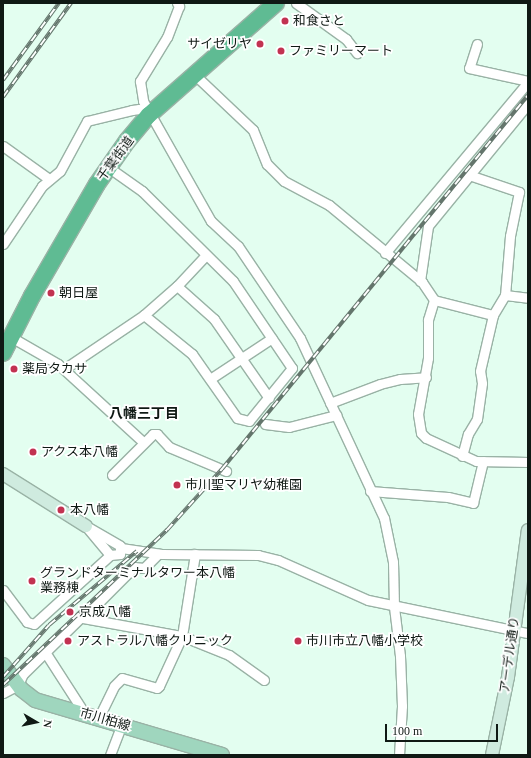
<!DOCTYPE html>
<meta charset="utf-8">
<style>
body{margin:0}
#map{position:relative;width:531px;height:758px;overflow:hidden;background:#e3fef0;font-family:"Times New Roman","Noto Sans JP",serif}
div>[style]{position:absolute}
.roads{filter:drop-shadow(1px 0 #99b2a5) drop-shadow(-1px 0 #99b2a5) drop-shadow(0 1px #99b2a5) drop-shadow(0 -1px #99b2a5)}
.street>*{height:9px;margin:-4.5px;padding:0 4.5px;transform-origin:4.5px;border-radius:4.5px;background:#fff}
.secondary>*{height:12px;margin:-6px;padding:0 6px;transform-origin:6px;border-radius:6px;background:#cfebdf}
.primary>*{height:14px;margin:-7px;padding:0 7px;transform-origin:7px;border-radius:7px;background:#9fd6be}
.highway>*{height:16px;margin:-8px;padding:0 8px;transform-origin:8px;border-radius:8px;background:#5fbb93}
.rail>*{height:4px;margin-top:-2px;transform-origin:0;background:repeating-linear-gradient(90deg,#fff 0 8px,#64756c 0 16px);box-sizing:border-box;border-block:1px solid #64756c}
.dots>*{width:11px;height:11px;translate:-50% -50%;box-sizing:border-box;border:2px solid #fff;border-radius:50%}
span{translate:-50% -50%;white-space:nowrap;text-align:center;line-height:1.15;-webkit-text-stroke:3.5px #fff;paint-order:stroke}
.poi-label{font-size:13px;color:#0f1914}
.left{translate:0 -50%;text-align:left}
.right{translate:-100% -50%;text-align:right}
.street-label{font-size:13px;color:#0f1914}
.neighbourhood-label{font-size:14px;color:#0f1914;font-weight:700}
.frame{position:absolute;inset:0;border:4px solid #0f1914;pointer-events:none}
.north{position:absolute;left:16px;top:702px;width:40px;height:40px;-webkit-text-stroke:3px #fff;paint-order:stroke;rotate:99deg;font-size:11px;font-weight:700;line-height:16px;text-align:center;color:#0f1914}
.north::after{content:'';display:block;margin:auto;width:14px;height:18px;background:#0f1914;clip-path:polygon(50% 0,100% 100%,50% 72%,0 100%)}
.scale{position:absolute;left:385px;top:724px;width:113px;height:18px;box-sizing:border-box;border:2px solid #0f1914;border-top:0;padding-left:5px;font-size:12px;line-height:14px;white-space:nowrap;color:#0f1914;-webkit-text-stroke:3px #fff;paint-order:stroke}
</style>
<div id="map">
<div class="roads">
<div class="street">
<div style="left:177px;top:3px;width:4px;rotate:56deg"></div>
<div style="left:179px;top:6px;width:33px;rotate:111deg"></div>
<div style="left:167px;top:37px;width:52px;rotate:121.5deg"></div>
<div style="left:140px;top:81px;width:20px;rotate:81deg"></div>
<div style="left:143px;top:101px;width:138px;rotate:60.5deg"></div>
<div style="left:211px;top:221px;width:37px;rotate:43deg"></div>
<div style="left:238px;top:246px;width:111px;rotate:56deg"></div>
<div style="left:300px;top:338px;width:199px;rotate:65deg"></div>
<div style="left:384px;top:518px;width:45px;rotate:78.4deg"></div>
<div style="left:393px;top:562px;width:45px;rotate:88.7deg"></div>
<div style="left:394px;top:607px;width:49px;rotate:83deg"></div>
<div style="left:400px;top:656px;width:50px;rotate:87.7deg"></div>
<div style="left:402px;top:706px;width:49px;rotate:93.5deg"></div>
<div style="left:296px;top:3px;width:62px;rotate:35.8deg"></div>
<div style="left:346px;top:39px;width:18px;rotate:52deg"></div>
<div style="left:477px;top:44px;width:25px;rotate:108deg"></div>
<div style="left:469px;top:68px;width:60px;rotate:12.4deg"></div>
<div style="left:195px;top:75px;width:80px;rotate:43.5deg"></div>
<div style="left:253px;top:130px;width:37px;rotate:68deg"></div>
<div style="left:267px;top:164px;width:24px;rotate:45deg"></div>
<div style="left:284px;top:181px;width:51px;rotate:28.1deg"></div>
<div style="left:329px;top:205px;width:121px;rotate:39.6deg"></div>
<div style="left:422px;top:282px;width:22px;rotate:56deg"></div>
<div style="left:434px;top:300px;width:61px;rotate:14.3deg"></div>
<div style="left:3px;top:146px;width:57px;rotate:35.7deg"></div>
<div style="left:108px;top:167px;width:42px;rotate:35.2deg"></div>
<div style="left:142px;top:191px;width:128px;rotate:44.7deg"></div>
<div style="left:233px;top:281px;width:105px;rotate:55.9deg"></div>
<div style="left:292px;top:368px;width:68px;rotate:129.1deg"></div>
<div style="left:249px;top:421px;width:12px;rotate:-166deg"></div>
<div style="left:237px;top:418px;width:78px;rotate:-125.1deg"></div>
<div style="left:192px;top:354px;width:62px;rotate:-140.9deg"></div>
<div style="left:469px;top:175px;width:53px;rotate:18.8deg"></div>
<div style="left:519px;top:192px;width:45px;rotate:101.6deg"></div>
<div style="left:510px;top:236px;width:59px;rotate:94.8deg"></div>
<div style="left:3px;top:244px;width:70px;rotate:-56.1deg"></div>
<div style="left:42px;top:186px;width:23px;rotate:-40deg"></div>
<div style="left:60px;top:171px;width:57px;rotate:-61.6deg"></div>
<div style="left:87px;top:121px;width:46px;rotate:-13.7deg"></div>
<div style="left:132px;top:110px;width:7px;rotate:-8deg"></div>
<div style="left:139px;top:109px;width:12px;rotate:31deg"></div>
<div style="left:385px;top:253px;width:223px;rotate:-50.1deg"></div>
<div style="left:420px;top:281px;width:56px;rotate:-81.7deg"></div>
<div style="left:428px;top:226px;width:158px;rotate:-50.7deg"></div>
<div style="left:177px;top:286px;width:50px;rotate:41.7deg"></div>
<div style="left:214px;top:319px;width:96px;rotate:55.2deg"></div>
<div style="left:434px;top:300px;width:21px;rotate:107deg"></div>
<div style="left:428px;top:320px;width:38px;rotate:90deg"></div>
<div style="left:428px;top:358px;width:57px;rotate:100.1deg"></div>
<div style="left:418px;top:414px;width:19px;rotate:81deg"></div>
<div style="left:421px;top:433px;width:7px;rotate:45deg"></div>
<div style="left:426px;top:438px;width:55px;rotate:24.7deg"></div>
<div style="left:476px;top:461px;width:52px;rotate:1.1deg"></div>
<div style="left:11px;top:337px;width:54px;rotate:29.9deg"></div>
<div style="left:58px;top:364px;width:115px;rotate:42.5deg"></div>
<div style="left:64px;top:369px;width:97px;rotate:-34deg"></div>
<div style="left:144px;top:315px;width:44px;rotate:-41.3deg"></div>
<div style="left:177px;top:286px;width:42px;rotate:-46.9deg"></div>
<div style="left:210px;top:379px;width:74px;rotate:-33.5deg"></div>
<div style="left:330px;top:403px;width:53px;rotate:-20.8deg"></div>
<div style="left:380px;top:384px;width:21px;rotate:-14deg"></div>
<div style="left:400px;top:379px;width:26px;rotate:-4deg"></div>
<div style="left:265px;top:424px;width:24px;rotate:7deg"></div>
<div style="left:289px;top:427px;width:49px;rotate:-14.3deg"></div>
<div style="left:462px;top:456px;width:23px;rotate:-75deg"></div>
<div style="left:468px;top:434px;width:17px;rotate:-59deg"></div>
<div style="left:477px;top:419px;width:36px;rotate:-82deg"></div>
<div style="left:482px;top:383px;width:12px;rotate:-99deg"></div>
<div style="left:480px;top:371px;width:57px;rotate:-76.9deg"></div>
<div style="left:493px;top:315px;width:23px;rotate:-59deg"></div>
<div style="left:505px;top:295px;width:23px;rotate:7deg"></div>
<div style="left:112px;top:475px;width:58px;rotate:-45deg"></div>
<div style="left:153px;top:434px;width:4px"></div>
<div style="left:157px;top:434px;width:18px;rotate:47deg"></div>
<div style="left:169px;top:447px;width:62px;rotate:22.8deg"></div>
<div style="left:370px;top:491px;width:78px;rotate:4.4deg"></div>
<div style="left:448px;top:497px;width:26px;rotate:13deg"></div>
<div style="left:473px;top:503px;width:43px;rotate:-76.6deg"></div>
<div style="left:86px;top:526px;width:39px;rotate:30deg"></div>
<div style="left:120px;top:546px;width:8px;rotate:90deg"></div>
<div style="left:120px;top:554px;width:10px;rotate:174deg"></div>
<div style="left:110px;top:555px;width:38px;rotate:-130deg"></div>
<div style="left:121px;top:548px;width:41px;rotate:8.3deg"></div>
<div style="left:162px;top:554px;width:96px;rotate:0.6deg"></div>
<div style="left:258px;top:555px;width:21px;rotate:14deg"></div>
<div style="left:278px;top:560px;width:98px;rotate:24deg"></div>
<div style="left:368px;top:600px;width:163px;rotate:11.7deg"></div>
<div style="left:3px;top:590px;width:40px;rotate:53deg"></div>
<div style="left:27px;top:622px;width:7px;rotate:16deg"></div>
<div style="left:34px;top:624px;width:103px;rotate:-42.2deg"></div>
<div style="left:83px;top:618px;width:72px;rotate:-45deg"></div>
<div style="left:134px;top:567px;width:10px;rotate:6deg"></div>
<div style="left:144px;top:568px;width:20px;rotate:-45deg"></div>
<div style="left:45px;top:652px;width:74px;rotate:57.2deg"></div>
<div style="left:3px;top:693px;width:17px;rotate:-28deg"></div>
<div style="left:18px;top:685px;width:12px;rotate:-66deg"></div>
<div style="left:23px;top:674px;width:80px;rotate:-44.5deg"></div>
<div style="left:80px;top:618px;width:3px"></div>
<div style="left:83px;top:618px;width:101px;rotate:10.3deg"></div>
<div style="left:182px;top:636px;width:51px;rotate:22deg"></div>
<div style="left:229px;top:655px;width:43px;rotate:35.5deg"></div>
<div style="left:99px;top:717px;width:34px;rotate:-64deg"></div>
<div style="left:114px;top:686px;width:11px;rotate:-45deg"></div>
<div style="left:122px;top:678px;width:36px;rotate:16deg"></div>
<div style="left:157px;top:688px;width:3px;rotate:-45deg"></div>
<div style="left:159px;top:686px;width:55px;rotate:-65.3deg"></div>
<div style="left:182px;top:636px;width:83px;rotate:-81deg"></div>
<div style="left:110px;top:755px;width:33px;rotate:-69deg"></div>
</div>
<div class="secondary">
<div style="left:3px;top:474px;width:98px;rotate:32.1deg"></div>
<div style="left:492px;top:755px;width:80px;rotate:-78.4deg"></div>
<div style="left:508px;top:677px;width:148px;rotate:-82.3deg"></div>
</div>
<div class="primary">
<div style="left:3px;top:665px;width:30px;rotate:53deg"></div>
<div style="left:21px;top:689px;width:18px;rotate:38deg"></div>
<div style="left:35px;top:700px;width:195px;rotate:16.4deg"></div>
</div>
<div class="highway">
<div style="left:3px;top:353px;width:64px;rotate:-63deg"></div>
<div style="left:32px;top:296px;width:129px;rotate:-59.9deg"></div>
<div style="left:97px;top:184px;width:52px;rotate:-55.1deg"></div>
<div style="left:127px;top:141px;width:34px;rotate:-50deg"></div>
<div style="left:149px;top:115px;width:169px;rotate:-41.4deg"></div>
</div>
</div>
<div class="rail">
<div style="left:3px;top:80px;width:95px;rotate:-54deg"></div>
<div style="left:3px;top:97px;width:116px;rotate:-54.1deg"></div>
<div style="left:3px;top:677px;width:69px;rotate:-48.5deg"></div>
<div style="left:49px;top:625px;width:115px;rotate:-40.1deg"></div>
<div style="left:3px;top:685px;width:226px;rotate:-43.4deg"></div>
<div style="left:167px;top:530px;width:82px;rotate:-48deg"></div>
<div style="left:222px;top:469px;width:483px;rotate:-50.7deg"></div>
</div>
<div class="dots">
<div style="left:285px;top:21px;background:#c23251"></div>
<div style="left:260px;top:44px;background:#c23251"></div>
<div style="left:281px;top:51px;background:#c23251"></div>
<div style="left:51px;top:293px;background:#c23251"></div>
<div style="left:14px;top:369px;background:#c23251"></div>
<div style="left:33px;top:452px;background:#c23251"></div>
<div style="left:177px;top:485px;background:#c23251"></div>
<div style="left:61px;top:510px;background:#c23251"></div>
<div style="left:32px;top:581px;background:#c23251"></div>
<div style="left:70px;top:612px;background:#c23251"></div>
<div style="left:68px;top:641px;background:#c23251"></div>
<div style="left:298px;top:641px;background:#c23251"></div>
</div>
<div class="poi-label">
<span class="left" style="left:293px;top:21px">和食さと</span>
<span class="right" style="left:252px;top:44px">サイゼリヤ</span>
<span class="left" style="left:289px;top:51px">ファミリーマート</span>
<span class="left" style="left:59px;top:293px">朝日屋</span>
<span class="left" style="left:22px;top:369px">薬局タカサ</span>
<span class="left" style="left:41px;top:452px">アクス本八幡</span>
<span class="left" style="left:185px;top:485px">市川聖マリヤ幼稚園</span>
<span class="left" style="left:70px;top:510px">本八幡</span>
<span class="left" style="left:40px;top:581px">グランドターミナルタワー本八幡<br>業務棟</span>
<span class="left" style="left:79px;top:612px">京成八幡</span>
<span class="left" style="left:77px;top:641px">アストラル八幡クリニック</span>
<span class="left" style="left:306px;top:641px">市川市立八幡小学校</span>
</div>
<div class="street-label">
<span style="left:116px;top:159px;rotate:-54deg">千葉街道</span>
<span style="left:510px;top:655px;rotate:-82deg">アーデル通り</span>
<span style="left:105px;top:720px;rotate:16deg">市川柏線</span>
</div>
<div class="neighbourhood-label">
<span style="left:144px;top:414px">八幡三丁目</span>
</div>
<div class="frame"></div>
<div class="north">N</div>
<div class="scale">100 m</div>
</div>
